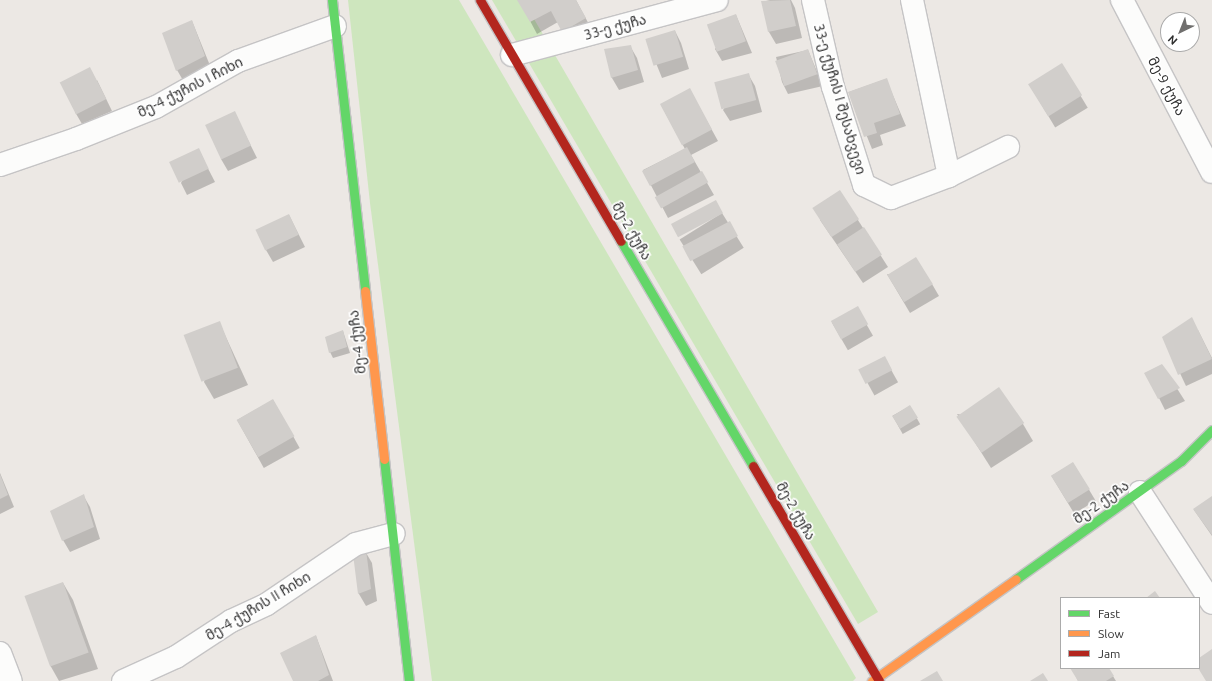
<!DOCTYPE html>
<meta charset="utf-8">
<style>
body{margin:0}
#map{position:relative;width:1212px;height:681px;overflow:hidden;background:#ece8e4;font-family:Ubuntu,"Noto Sans Georgian",sans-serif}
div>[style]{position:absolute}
.green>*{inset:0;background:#cee6be}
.shadow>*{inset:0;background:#0003;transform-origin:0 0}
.building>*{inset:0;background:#d1cecb;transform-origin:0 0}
.roads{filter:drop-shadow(1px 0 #c5c4c5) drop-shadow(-1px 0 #c5c4c5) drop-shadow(0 1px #c5c4c5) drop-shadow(0 -1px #c5c4c5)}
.street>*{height:22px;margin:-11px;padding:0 11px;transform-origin:11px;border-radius:11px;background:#fcfcfb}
.fast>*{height:9px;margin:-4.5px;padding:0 4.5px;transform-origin:4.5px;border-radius:4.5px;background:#63d668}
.slow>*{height:9px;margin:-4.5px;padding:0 4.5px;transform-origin:4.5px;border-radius:4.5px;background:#ff974d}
.jam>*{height:9px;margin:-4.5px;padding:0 4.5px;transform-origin:4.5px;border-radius:4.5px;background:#b3261e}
span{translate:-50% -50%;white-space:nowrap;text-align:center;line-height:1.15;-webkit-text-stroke:3.5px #fff;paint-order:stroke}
.street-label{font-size:14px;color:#2e2e2e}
.legend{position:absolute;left:1060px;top:597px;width:140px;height:72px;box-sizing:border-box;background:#fff;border:1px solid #ababab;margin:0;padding:5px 7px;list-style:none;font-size:12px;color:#2e2e2e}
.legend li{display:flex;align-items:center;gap:8px;height:20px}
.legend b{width:20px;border:1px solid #ababab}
.north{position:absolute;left:1160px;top:12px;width:40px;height:40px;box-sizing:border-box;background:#fff;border:1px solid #ababab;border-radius:50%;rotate:223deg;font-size:11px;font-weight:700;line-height:16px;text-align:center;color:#2e2e2e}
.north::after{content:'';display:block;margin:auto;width:14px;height:18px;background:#706f6e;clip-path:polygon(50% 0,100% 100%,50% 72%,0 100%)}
</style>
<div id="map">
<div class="green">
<div style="clip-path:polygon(348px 0,459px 0,856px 678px,853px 681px,432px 681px,370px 203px)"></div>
<div style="clip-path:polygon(492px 0,523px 0,878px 612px,858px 624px)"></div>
</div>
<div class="shadow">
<div style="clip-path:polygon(519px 0,576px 0,592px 30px,570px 43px,558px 22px,537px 34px)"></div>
<div style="clip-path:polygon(770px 0,791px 0,795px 8px,802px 38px,776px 44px,769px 32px,762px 2px)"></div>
<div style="clip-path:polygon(736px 15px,752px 53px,722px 61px,715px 49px)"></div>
<div style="clip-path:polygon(192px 21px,211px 68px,184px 82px,177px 70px)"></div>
<div style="clip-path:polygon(675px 31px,681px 43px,689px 69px,662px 78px,647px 41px)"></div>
<div style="clip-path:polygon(630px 46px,637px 58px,644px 82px,619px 90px,612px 78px,605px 50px)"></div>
<div style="clip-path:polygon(808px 50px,823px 86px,788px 94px,782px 82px,776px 57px)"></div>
<div style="left:1062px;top:65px;width:50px;height:38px;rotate:59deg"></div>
<div style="clip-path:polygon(748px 74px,755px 86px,762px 112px,730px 121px,723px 110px)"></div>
<div style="clip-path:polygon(886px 79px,906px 126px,880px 135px,883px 145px,872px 149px,849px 92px)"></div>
<div style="clip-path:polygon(97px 80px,112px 111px,82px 124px,75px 112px)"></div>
<div style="clip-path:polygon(696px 101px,718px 141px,691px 155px,714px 195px,668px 218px,643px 170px,685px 149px,661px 105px)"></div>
<div style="clip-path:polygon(234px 112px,257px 158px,228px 171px,221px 159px)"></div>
<div style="clip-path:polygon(198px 149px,215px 182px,187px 195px,181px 183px)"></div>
<div style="clip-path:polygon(840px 192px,888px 267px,863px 283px,820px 220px)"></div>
<div style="left:722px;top:213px;width:41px;height:50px;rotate:58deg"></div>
<div style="clip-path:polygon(289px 215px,305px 247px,273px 262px,266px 250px)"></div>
<div style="clip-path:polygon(887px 274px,932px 284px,939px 296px,910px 313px)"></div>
<div style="left:857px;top:308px;width:32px;height:29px;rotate:60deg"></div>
<div style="clip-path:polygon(219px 322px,248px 385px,214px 399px,204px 382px)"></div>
<div style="clip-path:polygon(1198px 330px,1212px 358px,1212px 374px,1186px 386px,1163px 337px)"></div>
<div style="clip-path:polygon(343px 331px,350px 353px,333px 358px,330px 352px)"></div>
<div style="left:884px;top:357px;width:29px;height:27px;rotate:61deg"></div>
<div style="clip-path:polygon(1162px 365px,1185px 401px,1165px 410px,1159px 398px)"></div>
<div style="left:273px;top:400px;width:55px;height:41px;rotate:61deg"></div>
<div style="left:910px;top:406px;width:21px;height:20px;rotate:61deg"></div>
<div style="clip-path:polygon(957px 414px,1023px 424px,1033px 441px,991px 468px)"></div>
<div style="left:1073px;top:463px;width:44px;height:25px;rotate:59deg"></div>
<div style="clip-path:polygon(0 473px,14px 507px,0 514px)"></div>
<div style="clip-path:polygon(83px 495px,90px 507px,100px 539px,70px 552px,63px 540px)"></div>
<div style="clip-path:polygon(1212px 497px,1212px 536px,1194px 510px)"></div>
<div style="clip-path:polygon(365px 551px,372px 563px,377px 601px,366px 606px,359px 594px,355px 555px)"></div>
<div style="clip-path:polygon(63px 583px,73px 600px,98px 669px,59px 681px,50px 665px)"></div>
<div style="clip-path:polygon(316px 636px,333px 681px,294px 681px)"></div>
<div style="clip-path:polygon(1072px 668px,1108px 668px,1116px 681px,1078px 681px)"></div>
</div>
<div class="building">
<div style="clip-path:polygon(517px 0,576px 0,586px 18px,562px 32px,551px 11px,530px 22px)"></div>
<div style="clip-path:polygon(790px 0,796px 26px,768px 32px,761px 1px)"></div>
<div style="left:736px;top:14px;width:29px;height:31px;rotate:70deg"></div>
<div style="clip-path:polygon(192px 20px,205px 56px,176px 71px,162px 33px)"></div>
<div style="left:675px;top:30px;width:28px;height:31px;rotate:73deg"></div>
<div style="clip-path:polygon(631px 45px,638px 70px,611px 78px,604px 49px)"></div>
<div style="left:808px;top:49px;width:27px;height:35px;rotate:70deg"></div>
<div style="left:1062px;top:63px;width:38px;height:40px;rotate:58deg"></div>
<div style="left:90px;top:67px;width:36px;height:34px;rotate:63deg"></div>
<div style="left:749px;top:73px;width:28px;height:36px;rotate:75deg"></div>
<div style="clip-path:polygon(887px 78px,900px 114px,874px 123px,877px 133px,864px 137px,848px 92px)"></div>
<div style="left:690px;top:88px;width:47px;height:34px;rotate:62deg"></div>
<div style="left:235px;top:111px;width:38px;height:33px;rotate:65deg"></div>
<div style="left:687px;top:147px;width:17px;height:51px;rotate:62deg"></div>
<div style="left:199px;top:148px;width:23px;height:33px;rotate:65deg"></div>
<div style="left:702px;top:171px;width:13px;height:54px;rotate:61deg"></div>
<div style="left:840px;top:190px;width:35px;height:33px;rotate:57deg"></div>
<div style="left:716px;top:200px;width:15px;height:51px;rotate:62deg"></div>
<div style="left:289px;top:214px;width:23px;height:37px;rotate:65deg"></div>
<div style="left:730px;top:221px;width:17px;height:54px;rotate:62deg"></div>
<div style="left:864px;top:227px;width:33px;height:32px;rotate:57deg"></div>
<div style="left:916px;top:257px;width:32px;height:34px;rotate:58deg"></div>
<div style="left:858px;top:306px;width:21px;height:31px;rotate:61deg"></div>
<div style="clip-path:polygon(1192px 317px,1212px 359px,1178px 375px,1162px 337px)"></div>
<div style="left:220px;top:321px;width:50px;height:39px;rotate:69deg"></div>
<div style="clip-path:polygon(343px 330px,347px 347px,329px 353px,325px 337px)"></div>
<div style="left:885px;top:356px;width:16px;height:30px;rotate:63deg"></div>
<div style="clip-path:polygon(1162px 364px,1180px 388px,1158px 399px,1144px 373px)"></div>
<div style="left:999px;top:387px;width:44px;height:52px;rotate:55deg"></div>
<div style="left:273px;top:399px;width:43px;height:42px;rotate:60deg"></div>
<div style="left:910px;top:405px;width:15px;height:21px;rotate:58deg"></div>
<div style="left:1073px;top:462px;width:32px;height:26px;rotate:58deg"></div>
<div style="clip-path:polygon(0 474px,8px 495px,0 499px)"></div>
<div style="clip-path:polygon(84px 494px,94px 527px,62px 541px,50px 511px)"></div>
<div style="clip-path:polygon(1212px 496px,1212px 535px,1193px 509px)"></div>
<div style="clip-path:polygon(366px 550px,371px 589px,358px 594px,353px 554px)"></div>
<div style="left:63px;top:582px;width:75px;height:41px;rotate:70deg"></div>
<div style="clip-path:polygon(1155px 591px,1160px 598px,1146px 598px)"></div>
<div style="clip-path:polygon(316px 635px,329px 675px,318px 681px,293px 681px,280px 653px)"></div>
<div style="clip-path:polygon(1212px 649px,1212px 681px,1206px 681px,1198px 668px,1199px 658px)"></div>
<div style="clip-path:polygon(1070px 668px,1109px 668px,1114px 676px,1106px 681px,1078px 681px)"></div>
<div style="clip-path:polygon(937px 671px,943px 681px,920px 681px)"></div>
<div style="clip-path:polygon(1043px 673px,1048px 681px,1030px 681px)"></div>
</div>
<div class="roads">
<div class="street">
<div style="left:813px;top:0;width:89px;rotate:77.1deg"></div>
<div style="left:833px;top:87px;width:103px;rotate:72.4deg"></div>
<div style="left:864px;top:185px;width:30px;rotate:26deg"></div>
<div style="left:891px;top:198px;width:62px;rotate:-20.8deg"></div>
<div style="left:949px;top:176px;width:66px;rotate:-26.2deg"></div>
<div style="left:912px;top:0;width:180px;rotate:78.1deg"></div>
<div style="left:1122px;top:0;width:194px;rotate:62.4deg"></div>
<div style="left:512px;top:55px;width:212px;rotate:-15deg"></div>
<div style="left:0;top:165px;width:80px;rotate:-18.9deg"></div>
<div style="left:76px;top:139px;width:86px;rotate:-21.8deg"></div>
<div style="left:156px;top:107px;width:94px;rotate:-29.3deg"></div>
<div style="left:238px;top:61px;width:103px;rotate:-19.8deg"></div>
<div style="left:1140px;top:492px;width:132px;rotate:57deg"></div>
<div style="left:0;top:653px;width:30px;rotate:69deg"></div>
<div style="left:123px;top:681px;width:58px;rotate:-24.4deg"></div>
<div style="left:176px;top:657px;width:66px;rotate:-33.2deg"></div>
<div style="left:231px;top:621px;width:40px;rotate:-25deg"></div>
<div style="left:267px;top:604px;width:107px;rotate:-34deg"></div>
<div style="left:356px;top:544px;width:39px;rotate:-15deg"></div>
</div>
<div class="fast">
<div style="left:332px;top:0;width:293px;rotate:83.5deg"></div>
<div style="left:621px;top:241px;width:261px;rotate:59.6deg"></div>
<div style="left:384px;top:459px;width:223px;rotate:83.6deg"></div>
<div style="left:1016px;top:579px;width:203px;rotate:-35.6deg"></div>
<div style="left:1181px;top:461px;width:44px;rotate:-45deg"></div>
</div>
<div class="slow">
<div style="left:365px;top:291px;width:169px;rotate:83.5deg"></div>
<div style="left:872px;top:681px;width:176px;rotate:-35.3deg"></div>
</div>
<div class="jam">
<div style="left:480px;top:0;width:279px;rotate:59.7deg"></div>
<div style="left:753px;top:466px;width:249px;rotate:59.6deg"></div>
</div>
</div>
<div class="street-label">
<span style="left:615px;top:27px;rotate:-15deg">33-ე ქუჩა</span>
<span style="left:1167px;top:86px;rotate:62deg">მე-9 ქუჩა</span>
<span style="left:190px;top:87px;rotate:-27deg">მე-4 ქუჩის I ჩიხი</span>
<span style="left:840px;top:99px;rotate:74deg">33-ე ქუჩის I შესახვევი</span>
<span style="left:632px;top:231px;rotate:60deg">მე-2 ქუჩა</span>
<span style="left:357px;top:342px;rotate:-97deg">მე-4 ქუჩა</span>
<span style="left:1101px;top:502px;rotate:-35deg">მე-2 ქუჩა</span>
<span style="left:796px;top:511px;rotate:60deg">მე-2 ქუჩა</span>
<span style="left:258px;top:606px;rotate:-31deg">მე-4 ქუჩის II ჩიხი</span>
</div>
<ul class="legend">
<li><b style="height:5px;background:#63d668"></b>Fast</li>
<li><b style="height:5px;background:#ff974d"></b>Slow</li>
<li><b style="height:5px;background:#b3261e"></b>Jam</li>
</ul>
<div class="north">N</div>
</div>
